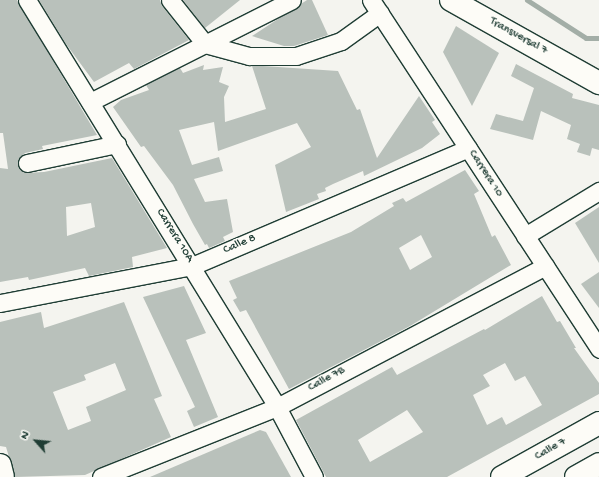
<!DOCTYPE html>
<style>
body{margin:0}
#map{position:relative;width:599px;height:477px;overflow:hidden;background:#f4f4ef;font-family:"Gochi Hand",sans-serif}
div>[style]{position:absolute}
.stream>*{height:5px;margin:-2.5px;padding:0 2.5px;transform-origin:2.5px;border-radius:2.5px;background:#a3aea7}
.building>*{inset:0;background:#b9c1bb}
.roads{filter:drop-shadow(1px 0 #1f3d34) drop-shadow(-1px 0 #1f3d34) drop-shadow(0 1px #1f3d34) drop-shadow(0 -1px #1f3d34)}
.street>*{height:17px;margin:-8.5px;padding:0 8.5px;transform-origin:8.5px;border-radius:8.5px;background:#fdfcf7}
.secondary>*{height:22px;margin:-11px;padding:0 11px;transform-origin:11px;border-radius:11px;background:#fdfcf7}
.primary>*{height:22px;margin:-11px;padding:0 11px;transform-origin:11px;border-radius:11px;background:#fdfcf7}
span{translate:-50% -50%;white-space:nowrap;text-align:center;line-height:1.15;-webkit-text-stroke:3px #fdfcf7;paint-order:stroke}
.street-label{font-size:12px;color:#1f3d34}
.north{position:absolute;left:16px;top:421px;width:40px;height:40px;-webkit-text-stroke:3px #fdfcf7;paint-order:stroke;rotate:297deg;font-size:11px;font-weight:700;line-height:16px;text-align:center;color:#1f3d34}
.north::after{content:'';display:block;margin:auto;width:14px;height:18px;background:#1f3d34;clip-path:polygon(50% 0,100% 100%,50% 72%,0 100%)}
</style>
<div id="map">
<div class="stream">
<div style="left:527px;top:0;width:70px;rotate:32.8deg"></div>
<div style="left:586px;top:38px;width:13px"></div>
</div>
<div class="building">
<div style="clip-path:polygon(evenodd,0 0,17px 0,97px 135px,42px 146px,43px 149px,25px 153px,18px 160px,19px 169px,24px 173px,44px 172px,112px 158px,167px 248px,132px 257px,133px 267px,89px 276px,85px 268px,29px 280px,28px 277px,0 282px,0 168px,8px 169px,3px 133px,0 133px,0 0,91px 203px,95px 227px,67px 236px,66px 207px,91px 203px)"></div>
<div style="clip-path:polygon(39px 0,160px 0,162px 6px,189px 40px,134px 69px,129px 63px,94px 82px,66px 44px)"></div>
<div style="clip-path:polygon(183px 0,240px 0,205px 28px)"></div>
<div style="clip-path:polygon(307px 0,312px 0,328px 35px,294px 46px,284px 46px,252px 36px)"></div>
<div style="clip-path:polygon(456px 26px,499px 53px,472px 106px,443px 52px)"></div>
<div style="clip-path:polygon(516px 64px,573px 94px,572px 98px,599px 105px,599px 150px,592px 148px,590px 156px,577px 152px,580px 144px,567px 139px,571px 125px,541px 111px,533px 140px,490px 129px,496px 114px,523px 121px,534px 88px,511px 76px)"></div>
<div style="clip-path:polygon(204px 65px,203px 70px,223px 67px,219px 82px,229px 86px,224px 97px,225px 122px,266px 109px,252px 66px,263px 66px,338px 71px,357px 110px,360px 109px,377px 158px,419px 96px,435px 120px,432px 122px,440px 134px,422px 148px,364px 176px,363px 171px,333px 184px,325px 188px,326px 191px,317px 194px,319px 199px,286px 212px,275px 165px,311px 147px,297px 123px,218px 151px,214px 122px,179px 130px,192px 165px,219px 157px,223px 171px,194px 179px,205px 202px,227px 199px,233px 232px,223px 237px,225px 241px,209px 248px,207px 244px,205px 245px,193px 224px,173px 185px,144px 146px,141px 147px,113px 107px,121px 100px,149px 90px,146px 85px,180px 68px,183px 73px)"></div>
<div style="clip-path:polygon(evenodd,465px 170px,479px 191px,474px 194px,492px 237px,495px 235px,511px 265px,410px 326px,289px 389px,246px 310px,240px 312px,233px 300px,237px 298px,229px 281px,351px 232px,394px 206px,392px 203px,403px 198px,406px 202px,465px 170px,421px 235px,432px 257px,410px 270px,399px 248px,421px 235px)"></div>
<div style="clip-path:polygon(599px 207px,599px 263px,575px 223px)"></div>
<div style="clip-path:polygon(599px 272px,599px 308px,581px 284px)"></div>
<div style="clip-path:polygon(184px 286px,206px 333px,186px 340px,218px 417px,194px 427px,187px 411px,195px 407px,143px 297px)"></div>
<div style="clip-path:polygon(evenodd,542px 296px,557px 322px,560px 321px,576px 348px,574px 348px,599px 383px,599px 394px,447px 477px,326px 477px,296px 420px,392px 367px,397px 375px,484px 329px,485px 330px,542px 296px,505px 363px,515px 381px,525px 376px,542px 405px,506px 425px,502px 417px,487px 425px,473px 395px,490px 386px,483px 375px,505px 363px,542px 296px,407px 410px,423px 432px,370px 462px,358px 440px,407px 410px)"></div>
<div style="clip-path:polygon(evenodd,124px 302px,162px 396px,154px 399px,171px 437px,85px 475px,15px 477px,6px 447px,0 446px,0 322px,41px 312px,44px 328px,124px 302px,115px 363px,126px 390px,86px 407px,91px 421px,68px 430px,53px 392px,86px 380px,84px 375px,115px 363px)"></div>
<div style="clip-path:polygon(260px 430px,266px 432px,291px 477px,150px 477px)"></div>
</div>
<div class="roads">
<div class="street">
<div style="left:27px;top:0;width:478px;rotate:58.4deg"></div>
<div style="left:277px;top:407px;width:79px;rotate:62.1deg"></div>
<div style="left:170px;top:0;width:56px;rotate:51.5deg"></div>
<div style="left:205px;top:44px;width:46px;rotate:15.3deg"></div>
<div style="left:249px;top:56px;width:47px"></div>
<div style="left:296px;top:56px;width:47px;rotate:-18.4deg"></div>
<div style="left:341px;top:41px;width:48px;rotate:-35.7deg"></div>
<div style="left:371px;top:0;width:417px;rotate:56.8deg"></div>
<div style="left:90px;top:102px;width:226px;rotate:-26.8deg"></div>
<div style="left:27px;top:163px;width:92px;rotate:-11.9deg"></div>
<div style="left:525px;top:236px;width:87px;rotate:-31.3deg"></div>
<div style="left:0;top:303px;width:196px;rotate:-10.9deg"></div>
<div style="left:192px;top:266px;width:300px;rotate:-23.1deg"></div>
<div style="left:101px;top:477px;width:189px;rotate:-21.7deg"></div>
<div style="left:277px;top:407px;width:303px;rotate:-27.7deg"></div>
</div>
<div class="secondary">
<div style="left:451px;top:0;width:170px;rotate:29.3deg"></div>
<div style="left:0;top:465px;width:12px;rotate:76deg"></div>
</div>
<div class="primary">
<div style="left:502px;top:477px;width:111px;rotate:-29.1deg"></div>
<div style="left:576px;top:477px;width:26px;rotate:-29deg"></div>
</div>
</div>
<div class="street-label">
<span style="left:518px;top:37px;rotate:29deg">Transversal 7</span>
<span style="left:485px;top:174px;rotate:57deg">Carrera 10</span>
<span style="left:174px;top:236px;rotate:58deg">Carrera 10A</span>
<span style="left:240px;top:245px;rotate:-23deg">Calle 8</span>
<span style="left:327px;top:380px;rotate:-28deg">Calle 7B</span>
<span style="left:551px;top:450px;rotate:-29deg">Calle 7</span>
</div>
<div class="north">N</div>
</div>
